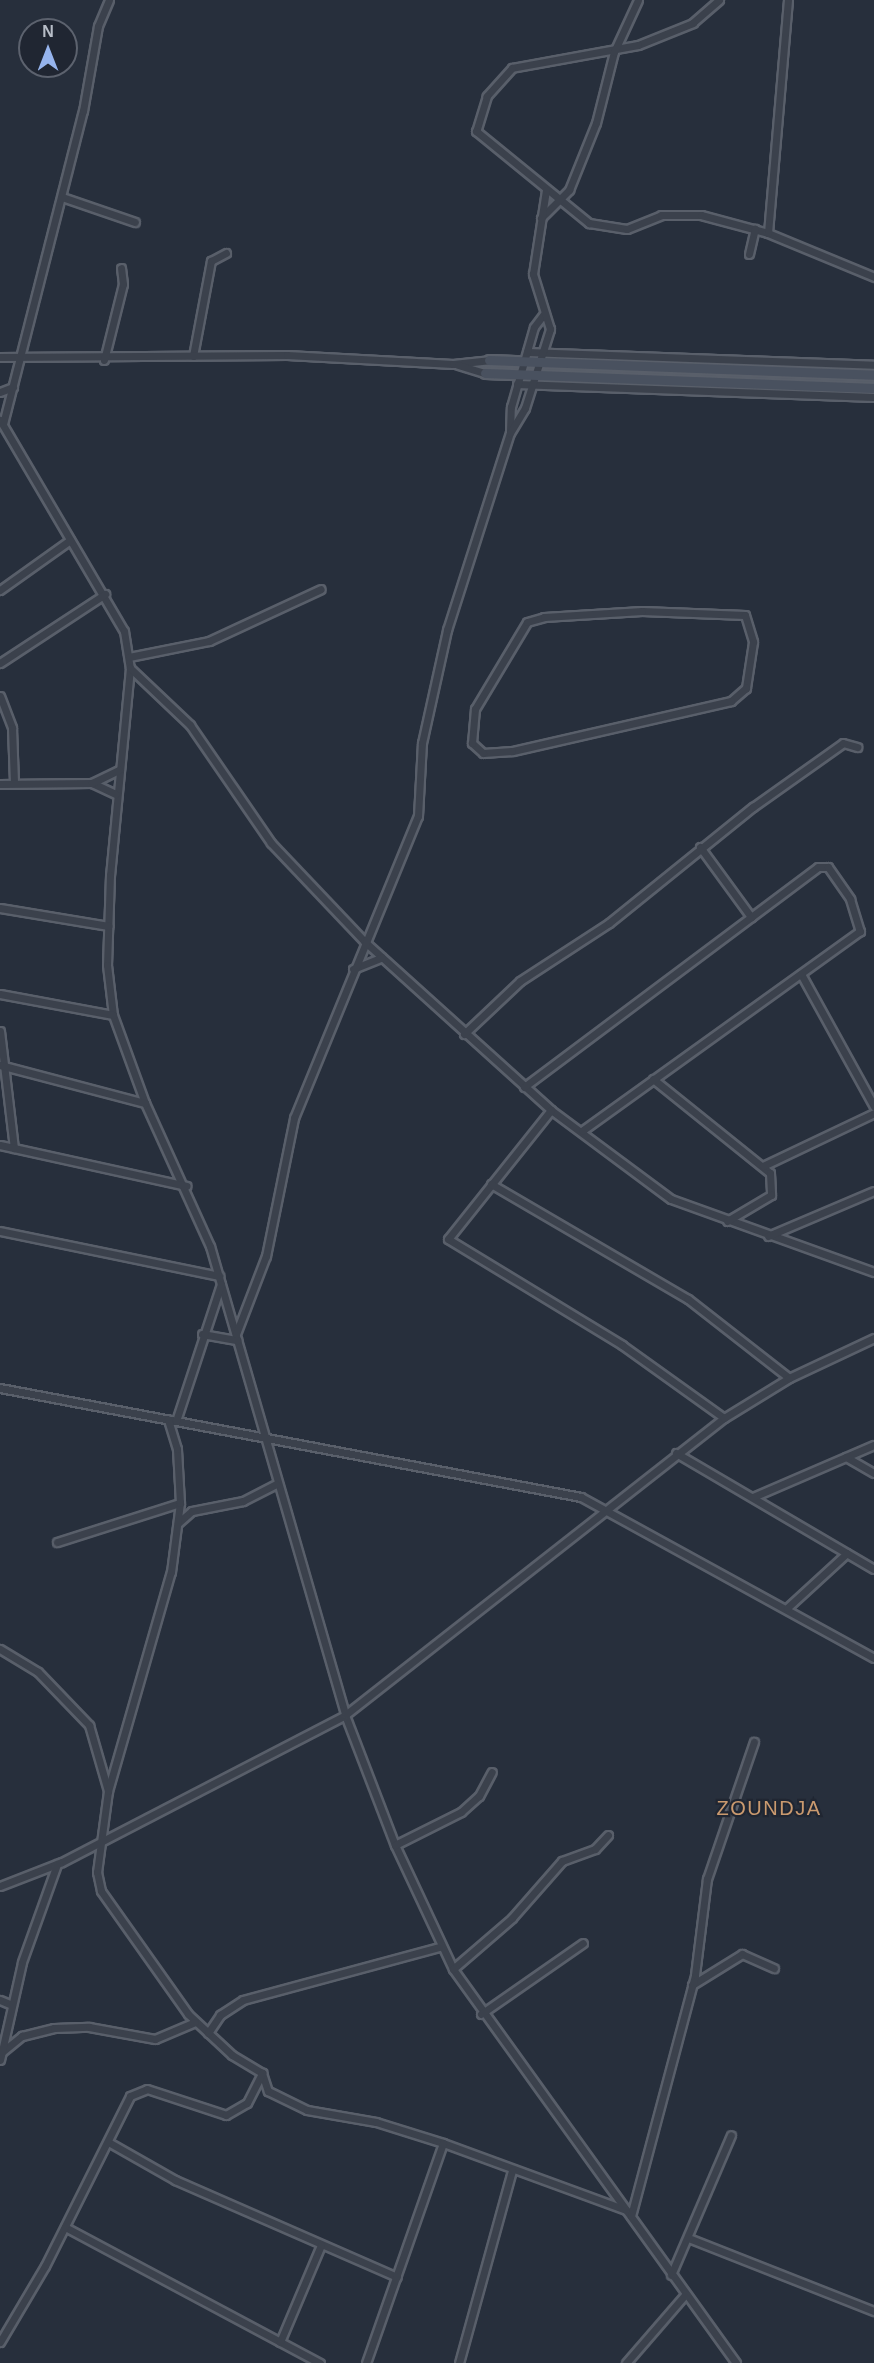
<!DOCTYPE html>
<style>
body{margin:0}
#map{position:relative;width:874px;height:2363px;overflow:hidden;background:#272f3c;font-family:Arial,sans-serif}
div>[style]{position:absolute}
.roads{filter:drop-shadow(2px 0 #595f6a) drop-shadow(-2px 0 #595f6a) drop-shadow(0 2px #595f6a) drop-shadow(0 -2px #595f6a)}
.minor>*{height:7px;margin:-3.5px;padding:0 3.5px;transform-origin:3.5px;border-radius:3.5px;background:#3b414c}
.secondary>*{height:9px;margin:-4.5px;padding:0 4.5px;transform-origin:4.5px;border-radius:4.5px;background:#49515f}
span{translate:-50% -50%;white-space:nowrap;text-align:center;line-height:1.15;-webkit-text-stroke:4.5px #202632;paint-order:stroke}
.quarter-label{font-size:20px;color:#ca9a6f;letter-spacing:1.5px}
.north{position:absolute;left:18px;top:18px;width:60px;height:60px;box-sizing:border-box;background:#202632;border:2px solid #5c626e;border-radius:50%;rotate:0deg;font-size:16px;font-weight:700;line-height:24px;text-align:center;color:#b7bdc7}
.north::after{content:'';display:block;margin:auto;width:21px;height:27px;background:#96b4ed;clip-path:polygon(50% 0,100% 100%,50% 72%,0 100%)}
</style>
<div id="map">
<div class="roads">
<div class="minor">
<div style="left:719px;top:0;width:35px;rotate:139deg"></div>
<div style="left:693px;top:23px;width:59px;rotate:158.2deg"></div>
<div style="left:638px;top:45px;width:128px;rotate:169.7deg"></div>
<div style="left:512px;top:68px;width:38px;rotate:132deg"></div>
<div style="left:487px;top:96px;width:37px;rotate:107deg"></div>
<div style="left:476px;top:131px;width:146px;rotate:39.2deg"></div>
<div style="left:589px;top:223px;width:38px;rotate:9deg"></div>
<div style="left:627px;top:229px;width:37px;rotate:-22deg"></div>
<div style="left:661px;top:215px;width:40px"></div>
<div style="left:701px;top:215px;width:69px;rotate:15deg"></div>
<div style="left:768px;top:233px;width:115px;rotate:22.5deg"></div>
<div style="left:62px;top:197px;width:77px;rotate:18.9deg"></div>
<div style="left:541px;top:218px;width:40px;rotate:-45deg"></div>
<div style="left:569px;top:190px;width:72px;rotate:-68.1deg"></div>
<div style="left:596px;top:123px;width:73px;rotate:-75.8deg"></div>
<div style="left:614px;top:52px;width:57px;rotate:-65.2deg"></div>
<div style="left:768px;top:233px;width:234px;rotate:-85.1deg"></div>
<div style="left:749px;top:254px;width:26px;rotate:-77deg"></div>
<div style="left:527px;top:352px;width:347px;rotate:2.1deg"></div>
<div style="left:193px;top:356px;width:97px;rotate:-79.3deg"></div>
<div style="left:211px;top:261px;width:17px;rotate:-28deg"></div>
<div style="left:0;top:357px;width:287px;rotate:-0.4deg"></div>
<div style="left:287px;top:355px;width:166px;rotate:3.1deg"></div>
<div style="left:453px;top:364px;width:36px;rotate:-6deg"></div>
<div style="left:104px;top:360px;width:78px;rotate:-76deg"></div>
<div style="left:123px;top:284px;width:16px;rotate:-97deg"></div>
<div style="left:458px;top:365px;width:28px;rotate:17deg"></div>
<div style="left:517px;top:384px;width:357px;rotate:2.1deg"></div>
<div style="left:0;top:392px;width:14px;rotate:-21deg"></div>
<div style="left:0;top:420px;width:245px;rotate:59.6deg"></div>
<div style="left:124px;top:631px;width:37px;rotate:81deg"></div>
<div style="left:130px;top:668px;width:208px;rotate:95.5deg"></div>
<div style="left:110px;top:875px;width:90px;rotate:91.9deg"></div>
<div style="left:107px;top:965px;width:50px;rotate:83.2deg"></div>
<div style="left:113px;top:1015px;width:94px;rotate:70deg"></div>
<div style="left:145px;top:1103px;width:157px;rotate:65.6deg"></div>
<div style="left:210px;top:1246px;width:488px;rotate:73.9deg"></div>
<div style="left:345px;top:1715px;width:139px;rotate:69deg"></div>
<div style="left:395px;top:1845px;width:137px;rotate:64.9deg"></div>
<div style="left:453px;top:1969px;width:485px;rotate:54.3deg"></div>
<div style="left:3px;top:424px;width:323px;rotate:-75.7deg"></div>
<div style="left:83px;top:111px;width:86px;rotate:-80deg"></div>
<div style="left:98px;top:26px;width:28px;rotate:-67deg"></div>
<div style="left:510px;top:431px;width:24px;rotate:-88deg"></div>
<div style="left:511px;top:407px;width:83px;rotate:-74deg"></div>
<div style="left:534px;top:327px;width:15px;rotate:-53deg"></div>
<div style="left:0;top:590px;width:86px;rotate:-35.5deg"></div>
<div style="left:642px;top:611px;width:103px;rotate:2.2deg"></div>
<div style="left:745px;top:615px;width:28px;rotate:73deg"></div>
<div style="left:753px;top:642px;width:47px;rotate:98.7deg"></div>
<div style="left:746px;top:688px;width:20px;rotate:139deg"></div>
<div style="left:731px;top:701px;width:225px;rotate:167.1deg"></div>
<div style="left:512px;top:751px;width:29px;rotate:176deg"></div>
<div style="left:483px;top:753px;width:15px;rotate:-138deg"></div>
<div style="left:472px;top:743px;width:34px;rotate:-85deg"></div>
<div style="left:475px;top:709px;width:101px;rotate:-59.1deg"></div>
<div style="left:527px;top:622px;width:18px;rotate:-16deg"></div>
<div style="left:544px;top:617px;width:98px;rotate:-3.5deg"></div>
<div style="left:129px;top:657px;width:82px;rotate:-11.3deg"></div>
<div style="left:209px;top:641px;width:123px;rotate:-24.9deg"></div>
<div style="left:0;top:663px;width:126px;rotate:-33.3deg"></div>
<div style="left:130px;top:668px;width:83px;rotate:43.5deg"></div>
<div style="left:190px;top:725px;width:143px;rotate:55.5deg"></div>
<div style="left:271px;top:843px;width:135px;rotate:46.5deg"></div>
<div style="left:364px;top:941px;width:252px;rotate:42.1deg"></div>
<div style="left:551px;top:1110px;width:149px;rotate:36.6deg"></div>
<div style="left:671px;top:1199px;width:216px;rotate:19.8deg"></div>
<div style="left:0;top:696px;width:34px;rotate:69deg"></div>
<div style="left:12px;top:728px;width:55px;rotate:87.9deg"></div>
<div style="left:92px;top:783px;width:26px;rotate:25deg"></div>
<div style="left:0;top:784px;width:92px;rotate:-0.6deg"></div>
<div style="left:92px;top:783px;width:30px;rotate:-26deg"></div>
<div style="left:700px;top:847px;width:87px;rotate:53.9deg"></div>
<div style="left:0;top:908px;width:110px;rotate:9.4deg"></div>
<div style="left:353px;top:969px;width:31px;rotate:-22deg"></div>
<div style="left:801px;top:974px;width:151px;rotate:61.1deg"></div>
<div style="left:0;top:994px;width:115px;rotate:10.5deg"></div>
<div style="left:0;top:1031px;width:118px;rotate:83.2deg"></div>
<div style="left:464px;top:1034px;width:77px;rotate:-43.4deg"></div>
<div style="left:520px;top:981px;width:106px;rotate:-33.1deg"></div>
<div style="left:609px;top:923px;width:185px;rotate:-38.9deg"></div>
<div style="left:753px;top:807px;width:110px;rotate:-35.4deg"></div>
<div style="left:843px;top:743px;width:15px;rotate:16deg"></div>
<div style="left:0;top:1065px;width:150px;rotate:14.7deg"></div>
<div style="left:653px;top:1079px;width:150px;rotate:38.8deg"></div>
<div style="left:770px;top:1173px;width:22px;rotate:87deg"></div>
<div style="left:771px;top:1195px;width:51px;rotate:149.4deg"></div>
<div style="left:524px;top:1087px;width:367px;rotate:-36.8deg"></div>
<div style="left:818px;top:867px;width:10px"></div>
<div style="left:828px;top:867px;width:39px;rotate:55deg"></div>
<div style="left:850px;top:899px;width:34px;rotate:73deg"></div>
<div style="left:860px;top:931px;width:342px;rotate:144.3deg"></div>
<div style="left:551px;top:1110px;width:165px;rotate:128.6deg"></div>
<div style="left:448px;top:1239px;width:204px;rotate:31.3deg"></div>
<div style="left:622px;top:1345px;width:125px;rotate:35.6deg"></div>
<div style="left:0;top:1145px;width:191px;rotate:12.4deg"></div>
<div style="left:763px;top:1166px;width:123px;rotate:-25.5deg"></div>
<div style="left:491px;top:1184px;width:228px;rotate:30.3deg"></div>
<div style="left:688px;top:1299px;width:128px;rotate:38deg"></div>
<div style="left:0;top:1231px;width:224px;rotate:11.6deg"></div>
<div style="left:768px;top:1236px;width:115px;rotate:-23deg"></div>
<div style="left:202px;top:1334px;width:36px;rotate:10deg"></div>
<div style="left:236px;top:1334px;width:84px;rotate:-69deg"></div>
<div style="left:266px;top:1256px;width:141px;rotate:-78.5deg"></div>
<div style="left:294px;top:1118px;width:326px;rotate:-67.7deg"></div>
<div style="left:418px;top:816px;width:73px;rotate:-86.9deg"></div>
<div style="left:422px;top:743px;width:116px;rotate:-77.5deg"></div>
<div style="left:447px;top:630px;width:207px;rotate:-72.3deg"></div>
<div style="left:510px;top:433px;width:29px;rotate:-59deg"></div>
<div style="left:525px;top:408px;width:83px;rotate:-72.4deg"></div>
<div style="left:550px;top:329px;width:58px;rotate:-107.2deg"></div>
<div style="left:533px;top:274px;width:85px;rotate:-81.2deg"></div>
<div style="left:0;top:1388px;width:591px;rotate:10.63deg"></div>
<div style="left:581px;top:1497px;width:334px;rotate:28.8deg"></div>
<div style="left:176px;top:1421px;width:144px;rotate:-71.8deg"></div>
<div style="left:676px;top:1453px;width:229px;rotate:30.4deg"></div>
<div style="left:846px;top:1457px;width:32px;rotate:30deg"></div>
<div style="left:753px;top:1497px;width:132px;rotate:-23.3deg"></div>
<div style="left:178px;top:1523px;width:18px;rotate:-41deg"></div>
<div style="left:192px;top:1511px;width:52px;rotate:-11.1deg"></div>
<div style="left:243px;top:1501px;width:37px;rotate:-27deg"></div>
<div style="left:57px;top:1542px;width:129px;rotate:-17.6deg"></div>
<div style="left:787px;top:1608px;width:81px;rotate:-42.5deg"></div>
<div style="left:0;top:1649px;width:44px;rotate:31.2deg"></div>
<div style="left:38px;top:1672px;width:74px;rotate:46.1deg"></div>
<div style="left:89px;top:1725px;width:69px;rotate:73.9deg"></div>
<div style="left:108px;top:1791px;width:82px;rotate:97.7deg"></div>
<div style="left:97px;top:1872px;width:19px;rotate:78deg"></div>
<div style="left:101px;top:1891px;width:151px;rotate:54.7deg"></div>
<div style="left:188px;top:2014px;width:60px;rotate:43deg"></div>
<div style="left:232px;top:2055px;width:35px;rotate:31deg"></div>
<div style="left:262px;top:2073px;width:19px;rotate:72deg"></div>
<div style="left:268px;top:2091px;width:43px;rotate:26deg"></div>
<div style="left:307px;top:2110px;width:70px;rotate:9.9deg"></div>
<div style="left:376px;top:2122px;width:70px;rotate:17.4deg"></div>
<div style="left:443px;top:2143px;width:195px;rotate:20.1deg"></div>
<div style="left:108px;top:1791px;width:228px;rotate:-74deg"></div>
<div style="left:171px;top:1572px;width:70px;rotate:-82.6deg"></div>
<div style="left:180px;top:1503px;width:54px;rotate:-93.2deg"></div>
<div style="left:177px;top:1449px;width:31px;rotate:-107deg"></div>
<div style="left:395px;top:1845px;width:74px;rotate:-26.6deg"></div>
<div style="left:461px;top:1812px;width:24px;rotate:-42deg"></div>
<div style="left:479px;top:1796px;width:27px;rotate:-62deg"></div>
<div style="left:0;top:1886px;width:66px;rotate:-21.2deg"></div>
<div style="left:62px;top:1862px;width:319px;rotate:-27.4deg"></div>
<div style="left:345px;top:1715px;width:482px;rotate:-38.1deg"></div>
<div style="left:724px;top:1418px;width:76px;rotate:-31.6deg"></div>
<div style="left:789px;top:1378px;width:94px;rotate:-25.2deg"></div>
<div style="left:453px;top:1969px;width:78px;rotate:-40.8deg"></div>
<div style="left:512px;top:1918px;width:76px;rotate:-48.7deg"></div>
<div style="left:562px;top:1861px;width:35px;rotate:-20deg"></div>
<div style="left:595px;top:1849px;width:19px;rotate:-47deg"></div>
<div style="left:692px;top:1985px;width:59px;rotate:-31.8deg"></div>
<div style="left:742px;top:1954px;width:35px;rotate:24deg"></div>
<div style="left:0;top:2000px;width:13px;rotate:23deg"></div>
<div style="left:481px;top:2014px;width:124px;rotate:-34.8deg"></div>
<div style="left:208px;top:2033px;width:22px;rotate:-56deg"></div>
<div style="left:220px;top:2015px;width:27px;rotate:-33deg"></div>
<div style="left:243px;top:2000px;width:204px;rotate:-15.1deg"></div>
<div style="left:2px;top:2052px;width:26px;rotate:-39deg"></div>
<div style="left:22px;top:2036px;width:33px;rotate:-14deg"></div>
<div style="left:54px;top:2028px;width:35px;rotate:-2deg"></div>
<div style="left:89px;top:2027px;width:67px;rotate:10.3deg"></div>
<div style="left:155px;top:2039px;width:43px;rotate:-23deg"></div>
<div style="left:0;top:2060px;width:100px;rotate:-77.3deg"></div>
<div style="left:22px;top:1962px;width:104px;rotate:-70.3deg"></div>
<div style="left:110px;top:2143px;width:75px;rotate:29.6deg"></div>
<div style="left:175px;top:2180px;width:242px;rotate:23.6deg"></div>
<div style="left:631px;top:2216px;width:249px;rotate:-75.1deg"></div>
<div style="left:695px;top:1975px;width:97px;rotate:-82.9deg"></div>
<div style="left:707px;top:1879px;width:145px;rotate:-71.1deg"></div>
<div style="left:65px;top:2227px;width:289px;rotate:28.1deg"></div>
<div style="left:691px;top:2239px;width:197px;rotate:21.5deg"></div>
<div style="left:671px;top:2275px;width:152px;rotate:-66.8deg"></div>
<div style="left:0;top:2342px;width:88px;rotate:-59.4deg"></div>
<div style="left:45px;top:2266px;width:190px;rotate:-63.4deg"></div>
<div style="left:130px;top:2096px;width:18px;rotate:-22deg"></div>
<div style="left:147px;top:2089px;width:83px;rotate:18.2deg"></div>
<div style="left:226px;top:2115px;width:24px;rotate:-30deg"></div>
<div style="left:247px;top:2103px;width:34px;rotate:-63deg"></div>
<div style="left:280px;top:2342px;width:105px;rotate:-67.1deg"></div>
<div style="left:366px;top:2363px;width:233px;rotate:-70.7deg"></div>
<div style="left:459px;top:2363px;width:200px;rotate:-74.6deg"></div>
<div style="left:626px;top:2363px;width:90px;rotate:-49.1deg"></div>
</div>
<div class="secondary">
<div style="left:489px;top:360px;width:385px;rotate:2.2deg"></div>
<div style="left:485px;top:373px;width:389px;rotate:2.2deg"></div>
</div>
</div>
<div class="quarter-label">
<span style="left:769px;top:1808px">ZOUNDJA</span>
</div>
<div class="north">N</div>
</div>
